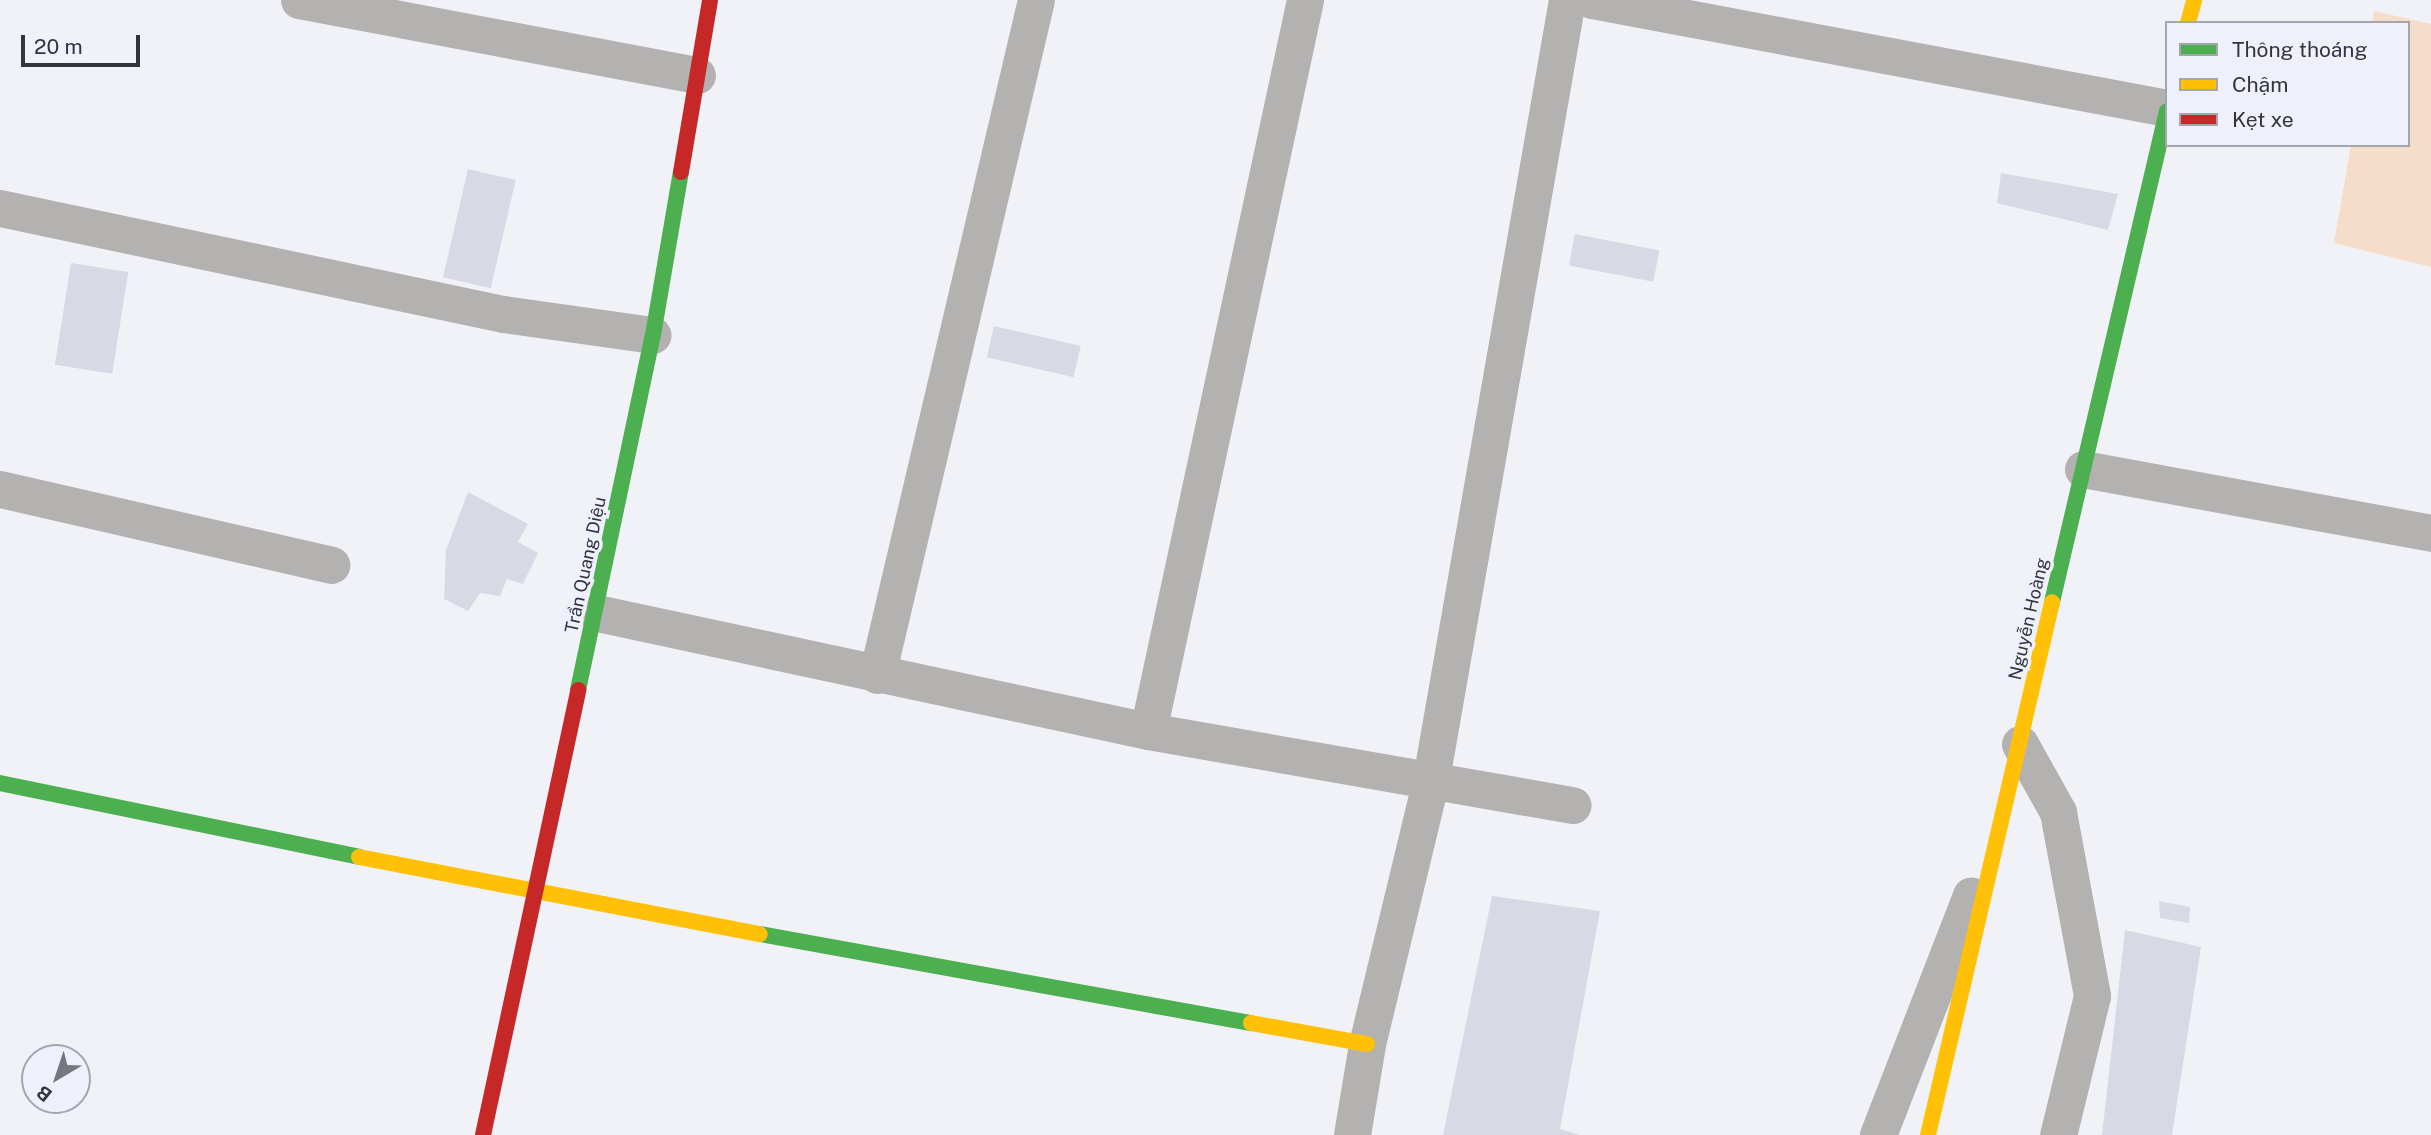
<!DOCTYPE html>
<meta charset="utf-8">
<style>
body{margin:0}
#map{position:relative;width:2431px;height:1135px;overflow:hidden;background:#f1f2f8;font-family:"Public Sans",sans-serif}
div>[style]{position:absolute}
.green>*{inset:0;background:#f5ddca}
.building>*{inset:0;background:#d7dae5;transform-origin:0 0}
.street>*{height:37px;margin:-18.5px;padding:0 18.5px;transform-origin:18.5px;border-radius:18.5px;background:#b4b1b1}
.fast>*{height:16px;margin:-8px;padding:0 8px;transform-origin:8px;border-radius:8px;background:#4caf50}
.slow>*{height:16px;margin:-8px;padding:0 8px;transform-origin:8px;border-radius:8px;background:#ffc107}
.jam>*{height:16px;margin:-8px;padding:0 8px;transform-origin:8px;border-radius:8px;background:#c62828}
span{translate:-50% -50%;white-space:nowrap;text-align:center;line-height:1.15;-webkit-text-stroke:7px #eef1fb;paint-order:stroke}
.street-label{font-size:18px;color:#32353e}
.legend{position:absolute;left:2165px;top:21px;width:245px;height:126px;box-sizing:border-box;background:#eef1fb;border:2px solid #a3a6af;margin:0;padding:9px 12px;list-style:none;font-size:21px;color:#32353e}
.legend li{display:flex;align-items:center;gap:14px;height:35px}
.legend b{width:35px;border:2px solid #a3a6af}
.north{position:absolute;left:21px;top:1044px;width:70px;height:70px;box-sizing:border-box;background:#eef1fb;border:2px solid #a3a6af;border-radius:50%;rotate:219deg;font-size:19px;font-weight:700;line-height:28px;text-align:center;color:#32353e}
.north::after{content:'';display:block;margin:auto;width:24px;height:32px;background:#75777f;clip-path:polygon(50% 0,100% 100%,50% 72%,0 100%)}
.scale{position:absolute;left:21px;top:35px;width:119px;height:32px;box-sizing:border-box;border:4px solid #32353e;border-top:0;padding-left:9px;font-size:21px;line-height:24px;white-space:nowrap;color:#32353e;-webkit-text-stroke:5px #eef1fb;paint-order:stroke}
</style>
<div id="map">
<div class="green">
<div style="clip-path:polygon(2374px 11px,2431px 24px,2431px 267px,2334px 243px,2351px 145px,2408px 145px,2408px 23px,2372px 23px)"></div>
</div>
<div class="building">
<div style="left:468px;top:169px;width:49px;height:111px;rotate:13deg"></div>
<div style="clip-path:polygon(2001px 173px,2118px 194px,2108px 230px,1997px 203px)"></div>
<div style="left:1575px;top:234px;width:86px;height:32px;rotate:11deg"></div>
<div style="left:71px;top:263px;width:58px;height:103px;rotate:9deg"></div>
<div style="left:994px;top:326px;width:89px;height:32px;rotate:13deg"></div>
<div style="clip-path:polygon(468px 492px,528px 524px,518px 542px,538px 553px,523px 584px,507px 579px,500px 596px,480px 593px,468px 611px,444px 599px,446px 550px)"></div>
<div style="clip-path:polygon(1492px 896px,1600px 911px,1560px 1129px,1580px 1135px,1443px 1135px)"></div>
<div style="clip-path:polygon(2159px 901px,2190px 907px,2189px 923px,2160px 918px)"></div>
<div style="clip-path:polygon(2125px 930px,2201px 947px,2172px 1135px,2102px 1135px)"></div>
</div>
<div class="street">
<div style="left:299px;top:0;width:405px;rotate:10.7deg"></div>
<div style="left:1592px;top:0;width:585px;rotate:10.64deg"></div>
<div style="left:0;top:208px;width:514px;rotate:11.9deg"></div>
<div style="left:503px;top:314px;width:151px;rotate:8deg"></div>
<div style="left:2083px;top:469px;width:354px;rotate:10.4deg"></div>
<div style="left:0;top:489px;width:340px;rotate:12.9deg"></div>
<div style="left:597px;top:613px;width:563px;rotate:12.09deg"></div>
<div style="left:1148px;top:731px;width:431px;rotate:9.9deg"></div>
<div style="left:877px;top:675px;width:693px;rotate:-76.75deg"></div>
<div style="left:1148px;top:731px;width:748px;rotate:-77.88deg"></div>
<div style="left:2020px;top:744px;width:78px;rotate:60.8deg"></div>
<div style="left:2058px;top:812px;width:187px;rotate:79.5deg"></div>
<div style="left:2092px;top:996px;width:143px;rotate:103.7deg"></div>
<div style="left:1352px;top:1135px;width:92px;rotate:-80.6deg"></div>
<div style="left:1367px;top:1044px;width:273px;rotate:-76.4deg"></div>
<div style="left:1431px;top:779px;width:791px;rotate:-80.1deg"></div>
<div style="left:1878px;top:1135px;width:257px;rotate:-68.8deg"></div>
</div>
<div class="fast">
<div style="left:2052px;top:602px;width:504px;rotate:-76.82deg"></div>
<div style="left:578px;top:690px;width:363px;rotate:-78.1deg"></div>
<div style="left:653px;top:335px;width:165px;rotate:-80.3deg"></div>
<div style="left:0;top:783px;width:367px;rotate:11.6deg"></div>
<div style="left:760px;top:934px;width:499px;rotate:10.3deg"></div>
</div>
<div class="slow">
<div style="left:2188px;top:23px;width:24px;rotate:-75deg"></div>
<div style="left:359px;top:857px;width:408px;rotate:10.9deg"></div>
<div style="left:1251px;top:1023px;width:118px;rotate:10.3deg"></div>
<div style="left:1928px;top:1135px;width:547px;rotate:-76.9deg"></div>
</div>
<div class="jam">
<div style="left:681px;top:172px;width:174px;rotate:-80.4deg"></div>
<div style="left:483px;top:1135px;width:455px;rotate:-77.9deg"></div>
</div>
<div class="street-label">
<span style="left:586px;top:565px;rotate:-78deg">Trần Quang Diệu</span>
<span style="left:2029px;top:619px;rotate:-77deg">Nguyễn Hoàng</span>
</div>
<ul class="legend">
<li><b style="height:9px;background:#4caf50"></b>Thông thoáng</li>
<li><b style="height:9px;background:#ffc107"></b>Chậm</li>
<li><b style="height:9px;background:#c62828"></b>Kẹt xe</li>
</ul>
<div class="north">B</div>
<div class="scale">20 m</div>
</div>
